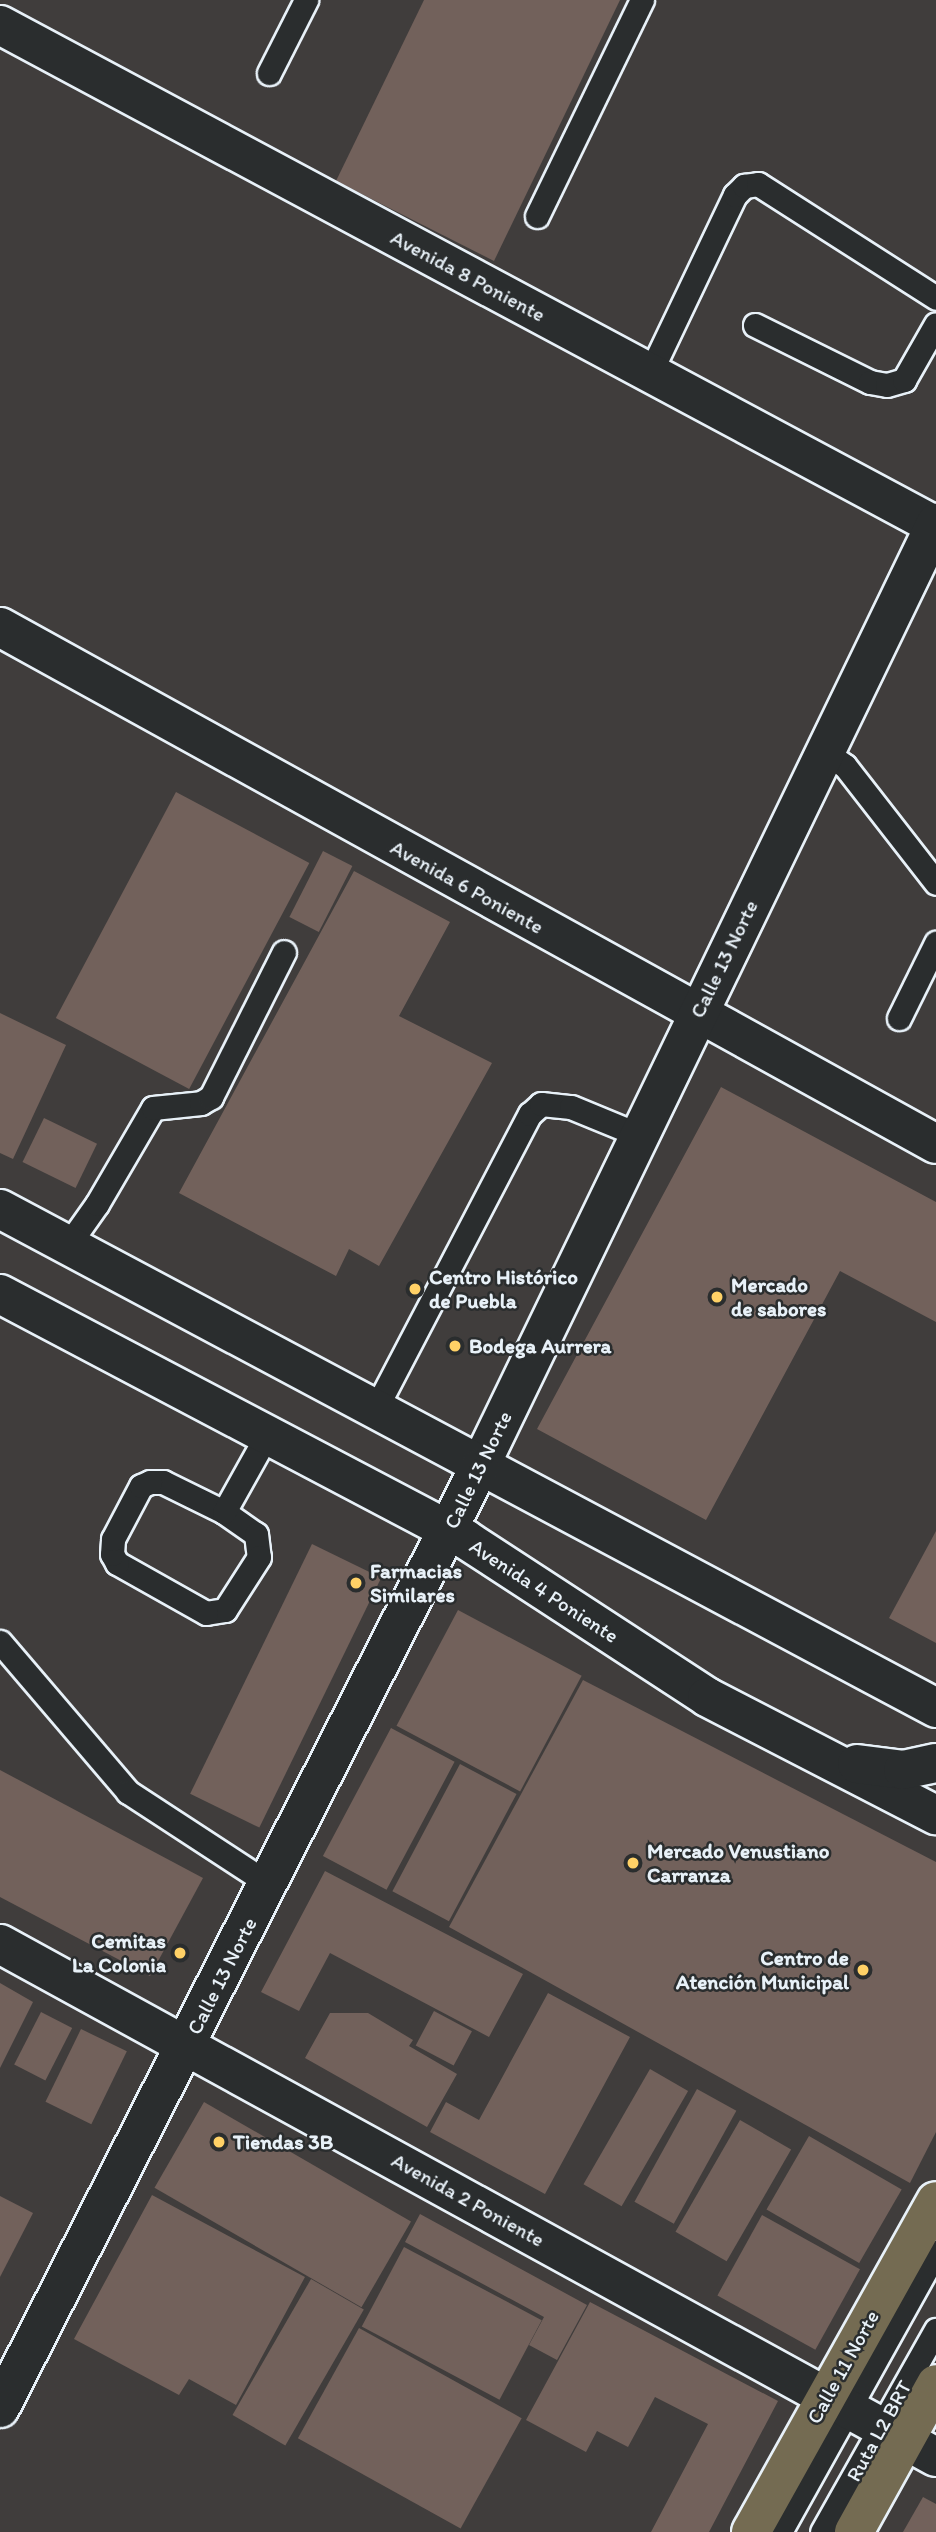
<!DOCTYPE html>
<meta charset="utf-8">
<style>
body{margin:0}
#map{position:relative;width:936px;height:2532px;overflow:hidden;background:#403d3c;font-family:Itim,sans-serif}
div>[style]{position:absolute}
.building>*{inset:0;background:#72615b;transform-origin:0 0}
.roads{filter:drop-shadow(2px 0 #e8f1f8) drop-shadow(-2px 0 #e8f1f8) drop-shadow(0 2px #e8f1f8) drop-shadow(0 -2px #e8f1f8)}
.lane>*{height:23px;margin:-11.5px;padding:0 11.5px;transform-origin:11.5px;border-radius:11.5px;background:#2a2d2e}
.street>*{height:38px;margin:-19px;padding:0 19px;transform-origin:19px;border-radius:19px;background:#2a2d2e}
.secondary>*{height:38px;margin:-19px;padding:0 19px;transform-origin:19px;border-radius:19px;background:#2a2d2e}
.primary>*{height:38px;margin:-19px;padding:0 19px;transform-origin:19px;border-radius:19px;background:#746b52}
.dots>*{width:19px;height:19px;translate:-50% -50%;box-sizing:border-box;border:4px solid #2a2d2e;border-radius:50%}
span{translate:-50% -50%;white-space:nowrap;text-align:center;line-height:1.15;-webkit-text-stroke:5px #2a2d2e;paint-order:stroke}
.street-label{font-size:21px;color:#e8f1f8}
.poi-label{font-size:21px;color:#e8f1f8;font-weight:700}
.left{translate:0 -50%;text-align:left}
.right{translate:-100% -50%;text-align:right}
</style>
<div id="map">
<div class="building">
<div style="clip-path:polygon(424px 0,620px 0,494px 261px,336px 181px)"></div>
<div style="left:176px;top:792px;width:151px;height:256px;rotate:28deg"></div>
<div style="left:323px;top:851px;width:33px;height:74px;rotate:27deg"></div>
<div style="clip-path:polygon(354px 871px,450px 922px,399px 1016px,492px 1063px,379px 1266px,349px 1249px,336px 1276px,179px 1193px)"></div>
<div style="clip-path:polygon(0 1013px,66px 1045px,13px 1159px,0 1153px)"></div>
<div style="clip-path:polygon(721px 1087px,936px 1202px,936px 1322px,840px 1271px,706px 1520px,537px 1429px)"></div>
<div style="left:44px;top:1118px;width:59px;height:49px;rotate:26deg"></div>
<div style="clip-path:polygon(936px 1531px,936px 1643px,889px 1618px)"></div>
<div style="left:312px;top:1544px;width:77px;height:278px;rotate:26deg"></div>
<div style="left:458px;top:1610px;width:140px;height:131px;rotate:28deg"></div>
<div style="clip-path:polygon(583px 1680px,936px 1862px,936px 2132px,910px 2183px,449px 1927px)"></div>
<div style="left:391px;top:1728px;width:72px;height:145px;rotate:28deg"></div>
<div style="left:460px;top:1764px;width:64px;height:144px;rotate:28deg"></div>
<div style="clip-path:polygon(0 1770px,203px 1878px,150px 1976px,0 1897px)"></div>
<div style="clip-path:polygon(325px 1871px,523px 1974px,489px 2037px,330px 1953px,299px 2011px,261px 1992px)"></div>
<div style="clip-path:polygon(0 1983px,33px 2002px,0 2068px)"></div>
<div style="clip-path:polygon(548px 1993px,630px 2037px,545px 2194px,430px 2132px,446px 2102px,479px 2120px)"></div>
<div style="left:434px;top:2011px;width:43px;height:39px;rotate:28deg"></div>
<div style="left:41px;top:2012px;width:35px;height:59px;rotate:27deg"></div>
<div style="clip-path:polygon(330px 2013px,368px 2013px,413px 2040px,409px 2046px,457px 2074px,427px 2127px,305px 2058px)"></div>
<div style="left:81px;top:2029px;width:51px;height:81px;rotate:26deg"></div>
<div style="left:650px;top:2069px;width:44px;height:133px;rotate:30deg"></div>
<div style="left:697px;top:2089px;width:45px;height:129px;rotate:29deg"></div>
<div style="left:204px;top:2102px;width:239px;height:99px;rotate:30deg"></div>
<div style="left:740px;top:2120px;width:59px;height:129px;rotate:30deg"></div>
<div style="left:809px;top:2136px;width:107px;height:85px;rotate:30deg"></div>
<div style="clip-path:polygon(152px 2195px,305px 2277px,236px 2405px,189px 2379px,179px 2395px,74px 2339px)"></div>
<div style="clip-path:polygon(0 2196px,33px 2213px,0 2277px)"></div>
<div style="clip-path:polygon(420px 2214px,587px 2305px,557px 2360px,529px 2345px,544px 2317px,405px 2242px)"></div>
<div style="left:762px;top:2215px;width:112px;height:92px;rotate:29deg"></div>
<div style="left:404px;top:2247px;width:156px;height:90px;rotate:28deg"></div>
<div style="left:311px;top:2279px;width:61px;height:157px;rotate:30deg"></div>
<div style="clip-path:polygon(590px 2302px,778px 2401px,709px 2532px,651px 2532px,708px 2424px,655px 2397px,628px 2447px,597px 2431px,586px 2452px,526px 2420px)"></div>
<div style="left:359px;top:2328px;width:186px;height:126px;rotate:29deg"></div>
<div style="clip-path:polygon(923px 2497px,936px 2504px,936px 2532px,903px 2532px)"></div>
</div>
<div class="roads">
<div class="lane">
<div style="left:269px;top:73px;width:82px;rotate:-63.1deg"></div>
<div style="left:537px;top:216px;width:240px;rotate:-64.1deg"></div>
<div style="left:755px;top:325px;width:128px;rotate:26.4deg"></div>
<div style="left:870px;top:382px;width:17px;rotate:10deg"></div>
<div style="left:887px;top:385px;width:18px;rotate:-16deg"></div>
<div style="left:904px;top:380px;width:64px;rotate:-60.3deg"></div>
<div style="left:650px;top:373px;width:197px;rotate:-64.5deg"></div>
<div style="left:735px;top:195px;width:13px;rotate:-45deg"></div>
<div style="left:744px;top:186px;width:14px;rotate:-8deg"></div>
<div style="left:758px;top:184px;width:211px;rotate:32.6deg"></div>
<div style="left:825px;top:752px;width:24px;rotate:35deg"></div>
<div style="left:845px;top:766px;width:148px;rotate:52.1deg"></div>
<div style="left:899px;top:1018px;width:84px;rotate:-63.7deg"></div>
<div style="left:68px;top:1245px;width:50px;rotate:-54.7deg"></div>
<div style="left:97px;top:1204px;width:111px;rotate:-59.7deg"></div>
<div style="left:153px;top:1108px;width:48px;rotate:-5.9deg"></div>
<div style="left:201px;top:1103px;width:12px;rotate:-31deg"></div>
<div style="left:211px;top:1097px;width:162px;rotate:-63.3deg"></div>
<div style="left:376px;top:1408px;width:332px;rotate:-62.4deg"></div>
<div style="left:530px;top:1114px;width:15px;rotate:-42deg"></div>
<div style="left:541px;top:1104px;width:30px;rotate:6deg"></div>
<div style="left:571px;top:1107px;width:74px;rotate:22.4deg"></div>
<div style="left:150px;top:1482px;width:13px"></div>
<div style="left:163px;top:1482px;width:68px;rotate:26.2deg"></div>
<div style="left:224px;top:1512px;width:39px;rotate:35deg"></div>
<div style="left:256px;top:1534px;width:23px;rotate:83deg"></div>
<div style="left:259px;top:1557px;width:63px;rotate:122.7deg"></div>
<div style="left:225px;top:1610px;width:19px;rotate:171deg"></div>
<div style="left:206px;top:1613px;width:102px;rotate:-150.7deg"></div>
<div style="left:117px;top:1563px;width:10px;rotate:-119deg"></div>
<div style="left:112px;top:1554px;width:15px;rotate:-86deg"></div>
<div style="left:113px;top:1539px;width:60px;rotate:-62.2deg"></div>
<div style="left:141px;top:1486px;width:10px;rotate:-24deg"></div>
<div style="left:224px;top:1512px;width:88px;rotate:-60.8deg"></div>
<div style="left:0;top:1642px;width:197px;rotate:49.5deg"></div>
<div style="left:128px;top:1792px;width:168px;rotate:33.1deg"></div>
<div style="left:780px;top:2532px;width:321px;rotate:-60.9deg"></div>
<div style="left:822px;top:2532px;width:232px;rotate:-60.6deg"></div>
</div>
<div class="street">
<div style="left:0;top:25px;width:1062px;rotate:28.16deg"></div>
<div style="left:0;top:627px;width:1069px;rotate:28.91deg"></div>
<div style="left:479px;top:1468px;width:1050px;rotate:-64.19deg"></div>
<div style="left:0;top:1944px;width:1067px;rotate:28.73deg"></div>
</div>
<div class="secondary">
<div style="left:0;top:1209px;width:1061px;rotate:28.06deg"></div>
<div style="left:0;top:1294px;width:526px;rotate:27.78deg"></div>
<div style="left:465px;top:1539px;width:289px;rotate:33.1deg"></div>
<div style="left:707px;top:1697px;width:258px;rotate:27.3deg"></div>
<div style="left:857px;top:1764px;width:46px;rotate:7.4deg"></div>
<div style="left:903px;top:1770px;width:34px;rotate:-12deg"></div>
<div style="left:0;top:2408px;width:1055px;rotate:-63deg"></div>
</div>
<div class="primary">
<div style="left:751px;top:2532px;width:379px;rotate:-60.8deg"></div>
<div style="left:854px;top:2532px;width:169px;rotate:-61deg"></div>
</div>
</div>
<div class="dots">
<div style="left:415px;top:1289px;background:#ffd166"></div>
<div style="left:717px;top:1297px;background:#ffd166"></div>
<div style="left:455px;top:1346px;background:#ffd166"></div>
<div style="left:356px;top:1583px;background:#ffd166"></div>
<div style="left:633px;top:1863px;background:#ffd166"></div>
<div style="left:180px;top:1953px;background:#ffd166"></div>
<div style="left:863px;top:1970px;background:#ffd166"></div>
<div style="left:219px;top:2142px;background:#ffd166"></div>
</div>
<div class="street-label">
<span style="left:468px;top:276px;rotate:28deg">Avenida 8 Poniente</span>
<span style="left:467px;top:887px;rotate:29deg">Avenida 6 Poniente</span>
<span style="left:724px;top:959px;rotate:-64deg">Calle 13 Norte</span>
<span style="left:478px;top:1470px;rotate:-64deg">Calle 13 Norte</span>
<span style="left:544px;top:1591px;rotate:33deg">Avenida 4 Poniente</span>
<span style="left:222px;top:1976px;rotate:-63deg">Calle 13 Norte</span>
<span style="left:468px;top:2200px;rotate:29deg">Avenida 2 Poniente</span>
<span style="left:843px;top:2367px;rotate:-61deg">Calle 11 Norte</span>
<span style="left:879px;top:2431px;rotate:-61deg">Ruta L2 BRT</span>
</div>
<div class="poi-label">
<span class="left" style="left:429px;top:1289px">Centro Histórico<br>de Puebla</span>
<span class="left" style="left:731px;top:1297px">Mercado<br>de sabores</span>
<span class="left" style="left:469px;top:1346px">Bodega Aurrera</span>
<span class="left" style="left:370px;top:1583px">Farmacias<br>Similares</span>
<span class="left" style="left:647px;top:1863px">Mercado Venustiano<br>Carranza</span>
<span class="right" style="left:166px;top:1953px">Cemitas<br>La Colonia</span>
<span class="right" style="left:849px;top:1970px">Centro de<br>Atención Municipal</span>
<span class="left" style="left:233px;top:2142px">Tiendas 3B</span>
</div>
</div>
